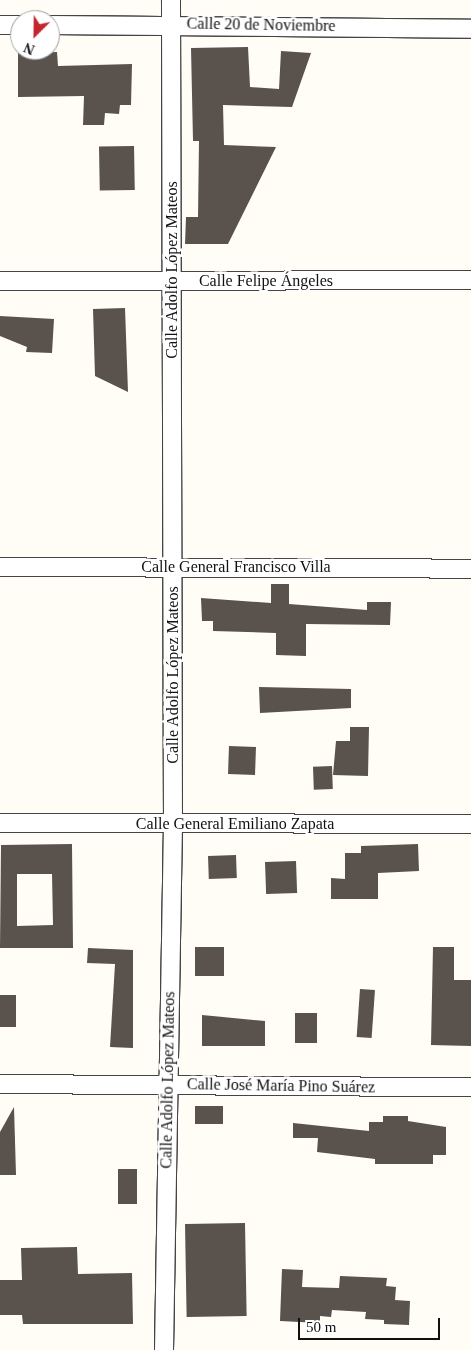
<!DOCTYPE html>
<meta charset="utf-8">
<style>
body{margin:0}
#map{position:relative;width:471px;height:1350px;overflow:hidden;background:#fffdf5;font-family:Georgia,serif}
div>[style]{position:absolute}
.building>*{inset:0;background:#5a524d;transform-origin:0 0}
.roads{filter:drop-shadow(1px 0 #444) drop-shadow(-1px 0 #444) drop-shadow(0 1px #444) drop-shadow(0 -1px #444)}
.minor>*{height:18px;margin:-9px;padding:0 9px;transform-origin:9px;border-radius:9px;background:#fff}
span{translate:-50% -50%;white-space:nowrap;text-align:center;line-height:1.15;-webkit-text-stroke:5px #fff;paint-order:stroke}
.street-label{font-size:16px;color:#111}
.north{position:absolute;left:10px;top:10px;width:50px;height:50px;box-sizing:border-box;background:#fff;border:1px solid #a0a0a0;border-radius:50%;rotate:203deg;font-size:14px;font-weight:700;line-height:20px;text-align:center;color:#111}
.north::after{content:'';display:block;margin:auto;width:18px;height:22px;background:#c4262e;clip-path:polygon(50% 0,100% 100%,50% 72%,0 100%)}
.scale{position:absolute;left:298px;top:1318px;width:142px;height:22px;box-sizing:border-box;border:2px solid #111;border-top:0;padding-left:6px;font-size:15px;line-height:18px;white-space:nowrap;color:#111;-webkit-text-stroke:4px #fff;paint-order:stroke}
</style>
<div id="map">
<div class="building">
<div style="clip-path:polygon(248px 47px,250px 87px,279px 89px,281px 51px,311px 53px,292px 107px,223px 105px,224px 145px,276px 147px,228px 244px,185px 244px,186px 217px,198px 217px,199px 141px,193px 141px,191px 48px)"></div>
<div style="clip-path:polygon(57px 52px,58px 66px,132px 64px,131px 105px,120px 105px,119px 114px,105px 113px,104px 125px,83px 125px,84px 96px,18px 97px,18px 53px)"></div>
<div style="left:134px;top:146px;width:44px;height:35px;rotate:89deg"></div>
<div style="clip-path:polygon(125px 308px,128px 392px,95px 376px,93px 309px)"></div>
<div style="clip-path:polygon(0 316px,54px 319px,52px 353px,26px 352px,27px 347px,0 336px)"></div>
<div style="clip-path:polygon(271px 584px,289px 584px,289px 604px,367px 610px,367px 602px,391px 602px,390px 625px,306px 624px,306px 656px,276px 655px,276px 633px,213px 631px,213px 621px,202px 621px,201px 598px,271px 603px)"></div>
<div style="clip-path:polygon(259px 687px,351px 689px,351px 708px,260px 713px)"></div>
<div style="clip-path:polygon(350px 727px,369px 727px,368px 776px,333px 775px,336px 741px,350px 741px)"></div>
<div style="left:229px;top:746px;width:27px;height:28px;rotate:2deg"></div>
<div style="left:332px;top:766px;width:23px;height:19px;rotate:88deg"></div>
<div style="clip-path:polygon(evenodd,72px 844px,73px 948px,0 948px,1px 845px,72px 844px,17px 874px,52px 874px,53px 925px,17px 926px,17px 874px)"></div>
<div style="clip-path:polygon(418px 844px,419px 871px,378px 873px,378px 899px,331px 899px,331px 878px,345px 879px,345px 853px,361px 853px,361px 846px)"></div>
<div style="left:236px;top:855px;width:23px;height:28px;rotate:88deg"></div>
<div style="left:296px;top:861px;width:32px;height:31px;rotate:88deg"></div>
<div style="left:195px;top:947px;width:29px;height:29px"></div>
<div style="clip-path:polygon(433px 947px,454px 947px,454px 980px,471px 980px,471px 1046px,431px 1045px)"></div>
<div style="clip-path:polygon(88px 948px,133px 950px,133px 1048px,110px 1047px,115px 964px,87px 963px)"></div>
<div style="left:360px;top:989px;width:15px;height:48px;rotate:4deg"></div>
<div style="left:0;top:995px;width:16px;height:32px"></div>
<div style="left:317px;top:1013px;width:30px;height:22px;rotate:90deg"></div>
<div style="clip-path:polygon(202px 1015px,265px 1021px,265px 1046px,202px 1046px)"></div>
<div style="left:195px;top:1106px;width:28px;height:18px"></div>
<div style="clip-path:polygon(14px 1107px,16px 1175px,0 1175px,0 1132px)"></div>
<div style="clip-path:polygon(383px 1116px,408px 1116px,408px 1121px,446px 1127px,446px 1155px,433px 1155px,433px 1164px,375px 1164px,375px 1159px,317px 1152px,318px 1138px,293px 1138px,293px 1123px,369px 1131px,369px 1122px,383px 1122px)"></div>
<div style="left:118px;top:1169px;width:19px;height:35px"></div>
<div style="left:245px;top:1223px;width:93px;height:60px;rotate:89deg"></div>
<div style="clip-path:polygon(77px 1247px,78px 1274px,132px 1273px,133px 1324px,23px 1324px,22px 1315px,0 1315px,0 1280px,22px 1280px,21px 1248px)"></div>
<div style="clip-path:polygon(282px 1269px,303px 1270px,302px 1287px,339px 1288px,340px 1276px,387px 1278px,386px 1286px,396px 1287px,395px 1300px,410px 1301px,409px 1325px,384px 1324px,384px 1320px,365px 1319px,366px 1312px,332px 1310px,331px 1317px,320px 1316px,320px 1323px,280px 1321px)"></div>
</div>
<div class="roads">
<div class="minor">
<div style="left:0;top:25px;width:20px"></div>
<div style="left:50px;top:25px;width:421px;rotate:0.5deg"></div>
<div style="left:0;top:281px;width:471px;rotate:-0.1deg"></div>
<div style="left:0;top:567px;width:471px;rotate:0.2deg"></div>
<div style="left:0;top:823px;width:471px;rotate:0.1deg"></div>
<div style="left:0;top:1084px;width:471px;rotate:0.4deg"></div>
<div style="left:164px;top:1350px;width:525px;rotate:-89.02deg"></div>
<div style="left:173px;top:825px;width:825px;rotate:-90.14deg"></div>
</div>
</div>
<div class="street-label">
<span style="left:261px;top:25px;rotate:1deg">Calle 20 de Noviembre</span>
<span style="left:172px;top:270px;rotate:-90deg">Calle Adolfo López Mateos</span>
<span style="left:266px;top:281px">Calle Felipe Ángeles</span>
<span style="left:236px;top:567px">Calle General Francisco Villa</span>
<span style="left:173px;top:675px;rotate:-90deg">Calle Adolfo López Mateos</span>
<span style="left:235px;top:824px">Calle General Emiliano Zapata</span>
<span style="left:168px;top:1080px;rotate:-89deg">Calle Adolfo López Mateos</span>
<span style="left:281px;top:1086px;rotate:1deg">Calle José María Pino Suárez</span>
</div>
<div class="north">N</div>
<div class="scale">50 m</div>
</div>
